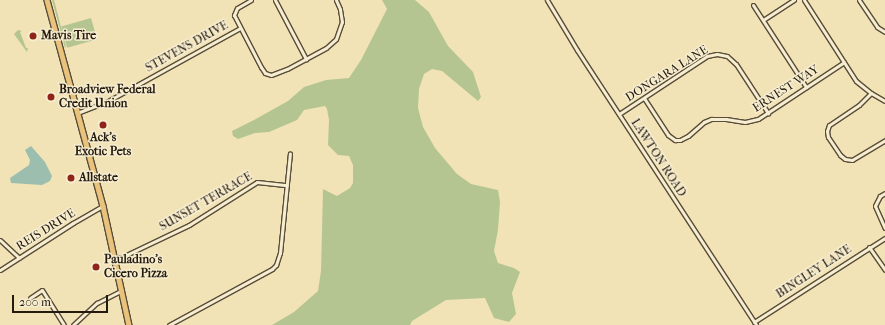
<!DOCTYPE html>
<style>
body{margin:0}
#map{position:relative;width:885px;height:325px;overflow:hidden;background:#f2e3b6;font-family:"IM FELL French Canon",serif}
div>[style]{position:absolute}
.green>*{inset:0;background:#b5c592;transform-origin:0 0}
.water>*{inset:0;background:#9bbeae}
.roads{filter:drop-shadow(1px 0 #584d39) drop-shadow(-1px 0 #584d39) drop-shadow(0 1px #584d39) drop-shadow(0 -1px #584d39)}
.minor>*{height:3px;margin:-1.5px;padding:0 1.5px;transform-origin:1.5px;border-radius:1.5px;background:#f7edd0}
.primary>*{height:4.5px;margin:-2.25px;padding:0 2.25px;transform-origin:2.25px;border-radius:2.25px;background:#e9c27b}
.dots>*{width:11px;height:11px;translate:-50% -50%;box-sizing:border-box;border:2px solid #f7edd0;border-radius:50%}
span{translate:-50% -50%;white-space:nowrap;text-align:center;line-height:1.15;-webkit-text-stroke:3px #f7edd0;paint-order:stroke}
.poi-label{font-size:12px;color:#241b0f;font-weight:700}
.left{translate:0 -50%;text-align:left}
.street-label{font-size:12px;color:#241b0f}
.scale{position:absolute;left:12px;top:295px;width:96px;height:18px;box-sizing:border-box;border:2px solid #241b0f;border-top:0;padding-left:5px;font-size:12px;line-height:14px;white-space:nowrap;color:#241b0f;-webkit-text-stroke:3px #f7edd0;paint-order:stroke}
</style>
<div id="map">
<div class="green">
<div style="clip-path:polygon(52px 0,54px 0,66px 46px,65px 48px)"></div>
<div style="clip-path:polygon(382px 0,415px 0,429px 12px,448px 46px,473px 72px,481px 97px,478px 101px,442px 71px,432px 69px,424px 74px,419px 89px,418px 108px,423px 127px,435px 148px,457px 174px,471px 184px,498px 190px,500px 202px,498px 230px,494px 251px,498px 263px,514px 268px,520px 272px,512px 293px,516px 314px,509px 322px,494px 318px,485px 298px,446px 300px,412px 321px,410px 325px,272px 325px,294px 312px,318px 291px,321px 271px,323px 189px,337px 196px,350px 188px,353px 183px,353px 165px,349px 156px,338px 155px,328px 145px,329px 120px,327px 109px,325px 106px,304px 110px,297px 120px,269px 132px,255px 133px,238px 139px,233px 136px,232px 131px,254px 120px,288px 101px,304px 87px,326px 80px,349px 78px,361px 60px,387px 9px)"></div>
<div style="left:91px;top:18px;width:22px;height:31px;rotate:74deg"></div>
<div style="clip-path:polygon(18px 30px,22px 31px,20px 32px,26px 48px,28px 48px,27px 52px,14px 34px)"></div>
</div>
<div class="water">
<div style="clip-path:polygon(31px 146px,45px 162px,52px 176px,50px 181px,42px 185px,11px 183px,10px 178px,29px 165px,30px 160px,25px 150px)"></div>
</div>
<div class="roads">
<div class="minor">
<div style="left:251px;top:0;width:16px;rotate:150deg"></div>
<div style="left:237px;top:8px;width:8px;rotate:113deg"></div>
<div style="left:234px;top:15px;width:59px;rotate:62.6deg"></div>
<div style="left:261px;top:67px;width:7px;rotate:56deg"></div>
<div style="left:265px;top:73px;width:6px;rotate:18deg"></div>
<div style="left:271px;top:75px;width:17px;rotate:-21deg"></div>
<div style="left:287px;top:69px;width:44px;rotate:-28.3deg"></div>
<div style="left:326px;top:48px;width:13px;rotate:-42deg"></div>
<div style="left:336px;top:39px;width:18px;rotate:-71deg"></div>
<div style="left:342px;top:22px;width:13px;rotate:-99deg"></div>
<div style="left:340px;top:9px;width:10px;rotate:-114deg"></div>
<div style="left:275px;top:0;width:67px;rotate:62.3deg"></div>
<div style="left:547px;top:0;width:58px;rotate:59deg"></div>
<div style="left:577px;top:50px;width:328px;rotate:56.9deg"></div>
<div style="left:804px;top:0;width:96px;rotate:57.3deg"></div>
<div style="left:856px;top:81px;width:19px;rotate:39deg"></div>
<div style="left:871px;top:93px;width:16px;rotate:30deg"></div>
<div style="left:859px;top:0;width:32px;rotate:56deg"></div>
<div style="left:877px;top:27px;width:9px;rotate:32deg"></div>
<div style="left:753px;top:5px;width:98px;rotate:57.1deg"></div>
<div style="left:763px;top:20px;width:37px;rotate:-33deg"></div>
<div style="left:871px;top:93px;width:17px;rotate:135deg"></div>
<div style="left:859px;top:105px;width:36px;rotate:146deg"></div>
<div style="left:829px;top:125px;width:6px;rotate:108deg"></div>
<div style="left:827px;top:131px;width:6px;rotate:81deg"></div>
<div style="left:828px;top:137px;width:22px;rotate:56deg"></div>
<div style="left:840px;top:155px;width:6px;rotate:39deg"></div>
<div style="left:845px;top:159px;width:7px;rotate:8deg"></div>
<div style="left:852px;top:160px;width:39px;rotate:-31deg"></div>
<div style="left:644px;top:98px;width:44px;rotate:57deg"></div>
<div style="left:668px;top:135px;width:9px;rotate:36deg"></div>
<div style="left:675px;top:140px;width:5px"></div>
<div style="left:680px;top:140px;width:9px;rotate:-27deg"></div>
<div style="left:688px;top:136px;width:21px;rotate:-41deg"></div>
<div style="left:704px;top:122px;width:8px;rotate:-23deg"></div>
<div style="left:711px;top:119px;width:15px"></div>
<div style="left:726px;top:119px;width:19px;rotate:9deg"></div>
<div style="left:745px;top:122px;width:13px;rotate:-13deg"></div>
<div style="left:758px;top:119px;width:103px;rotate:-33.5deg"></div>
<div style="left:77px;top:113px;width:33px;rotate:-21deg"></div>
<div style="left:108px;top:101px;width:151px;rotate:-28.9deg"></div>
<div style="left:619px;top:114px;width:105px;rotate:-33.4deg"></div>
<div style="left:707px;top:56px;width:10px;rotate:-11deg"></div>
<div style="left:717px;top:54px;width:10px;rotate:11deg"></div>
<div style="left:727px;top:56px;width:12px;rotate:42deg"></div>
<div style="left:736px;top:64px;width:59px;rotate:56.9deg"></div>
<div style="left:885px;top:193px;width:6px;rotate:149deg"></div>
<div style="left:880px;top:196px;width:11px;rotate:117deg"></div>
<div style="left:875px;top:206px;width:24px;rotate:66deg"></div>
<div style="left:0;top:240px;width:26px;rotate:43deg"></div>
<div style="left:869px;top:247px;width:28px;rotate:55deg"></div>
<div style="left:115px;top:257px;width:7px"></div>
<div style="left:122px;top:257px;width:74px;rotate:-25.5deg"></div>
<div style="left:189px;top:225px;width:80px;rotate:-32.3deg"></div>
<div style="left:257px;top:182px;width:30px;rotate:6deg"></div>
<div style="left:0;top:270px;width:87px;rotate:-32.8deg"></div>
<div style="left:73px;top:223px;width:34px;rotate:-30deg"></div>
<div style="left:30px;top:298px;width:14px;rotate:-34deg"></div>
<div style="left:42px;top:290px;width:41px;rotate:57.8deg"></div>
<div style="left:754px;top:322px;width:156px;rotate:-32.7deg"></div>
<div style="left:73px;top:325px;width:33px;rotate:-43deg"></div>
<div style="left:97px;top:303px;width:28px;rotate:-27deg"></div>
<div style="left:169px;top:325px;width:117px;rotate:-28.5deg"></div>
<div style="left:272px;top:269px;width:6px;rotate:-45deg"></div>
<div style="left:276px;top:265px;width:13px;rotate:-72deg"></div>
<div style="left:280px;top:253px;width:100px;rotate:-84.3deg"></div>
</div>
<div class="primary">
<div style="left:47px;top:0;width:213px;rotate:74.8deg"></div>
<div style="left:103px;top:206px;width:122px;rotate:77.7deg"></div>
</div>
</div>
<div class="dots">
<div style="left:33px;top:36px;background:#8f2418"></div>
<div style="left:51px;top:97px;background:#8f2418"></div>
<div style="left:103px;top:125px;background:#8f2418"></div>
<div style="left:71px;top:178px;background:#8f2418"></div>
<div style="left:96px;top:267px;background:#8f2418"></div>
</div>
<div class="poi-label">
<span class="left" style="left:41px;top:36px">Mavis Tire</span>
<span class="left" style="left:59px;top:97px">Broadview Federal<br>Credit Union</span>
<span style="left:103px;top:145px">Ack's<br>Exotic Pets</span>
<span class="left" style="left:79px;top:178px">Allstate</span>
<span class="left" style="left:104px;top:267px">Pauladino's<br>Cicero Pizza</span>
</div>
<div class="street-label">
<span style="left:187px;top:47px;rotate:-29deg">STEVENS DRIVE</span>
<span style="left:667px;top:74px;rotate:-32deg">DONGARA LANE</span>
<span style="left:786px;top:89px;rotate:-33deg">ERNEST WAY</span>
<span style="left:658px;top:158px;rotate:57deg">LAWTON ROAD</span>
<span style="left:206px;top:202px;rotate:-30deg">SUNSET TERRACE</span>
<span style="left:46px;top:230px;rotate:-32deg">REIS DRIVE</span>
<span style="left:814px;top:272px;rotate:-33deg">BINGLEY LANE</span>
</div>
<div class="scale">200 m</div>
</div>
